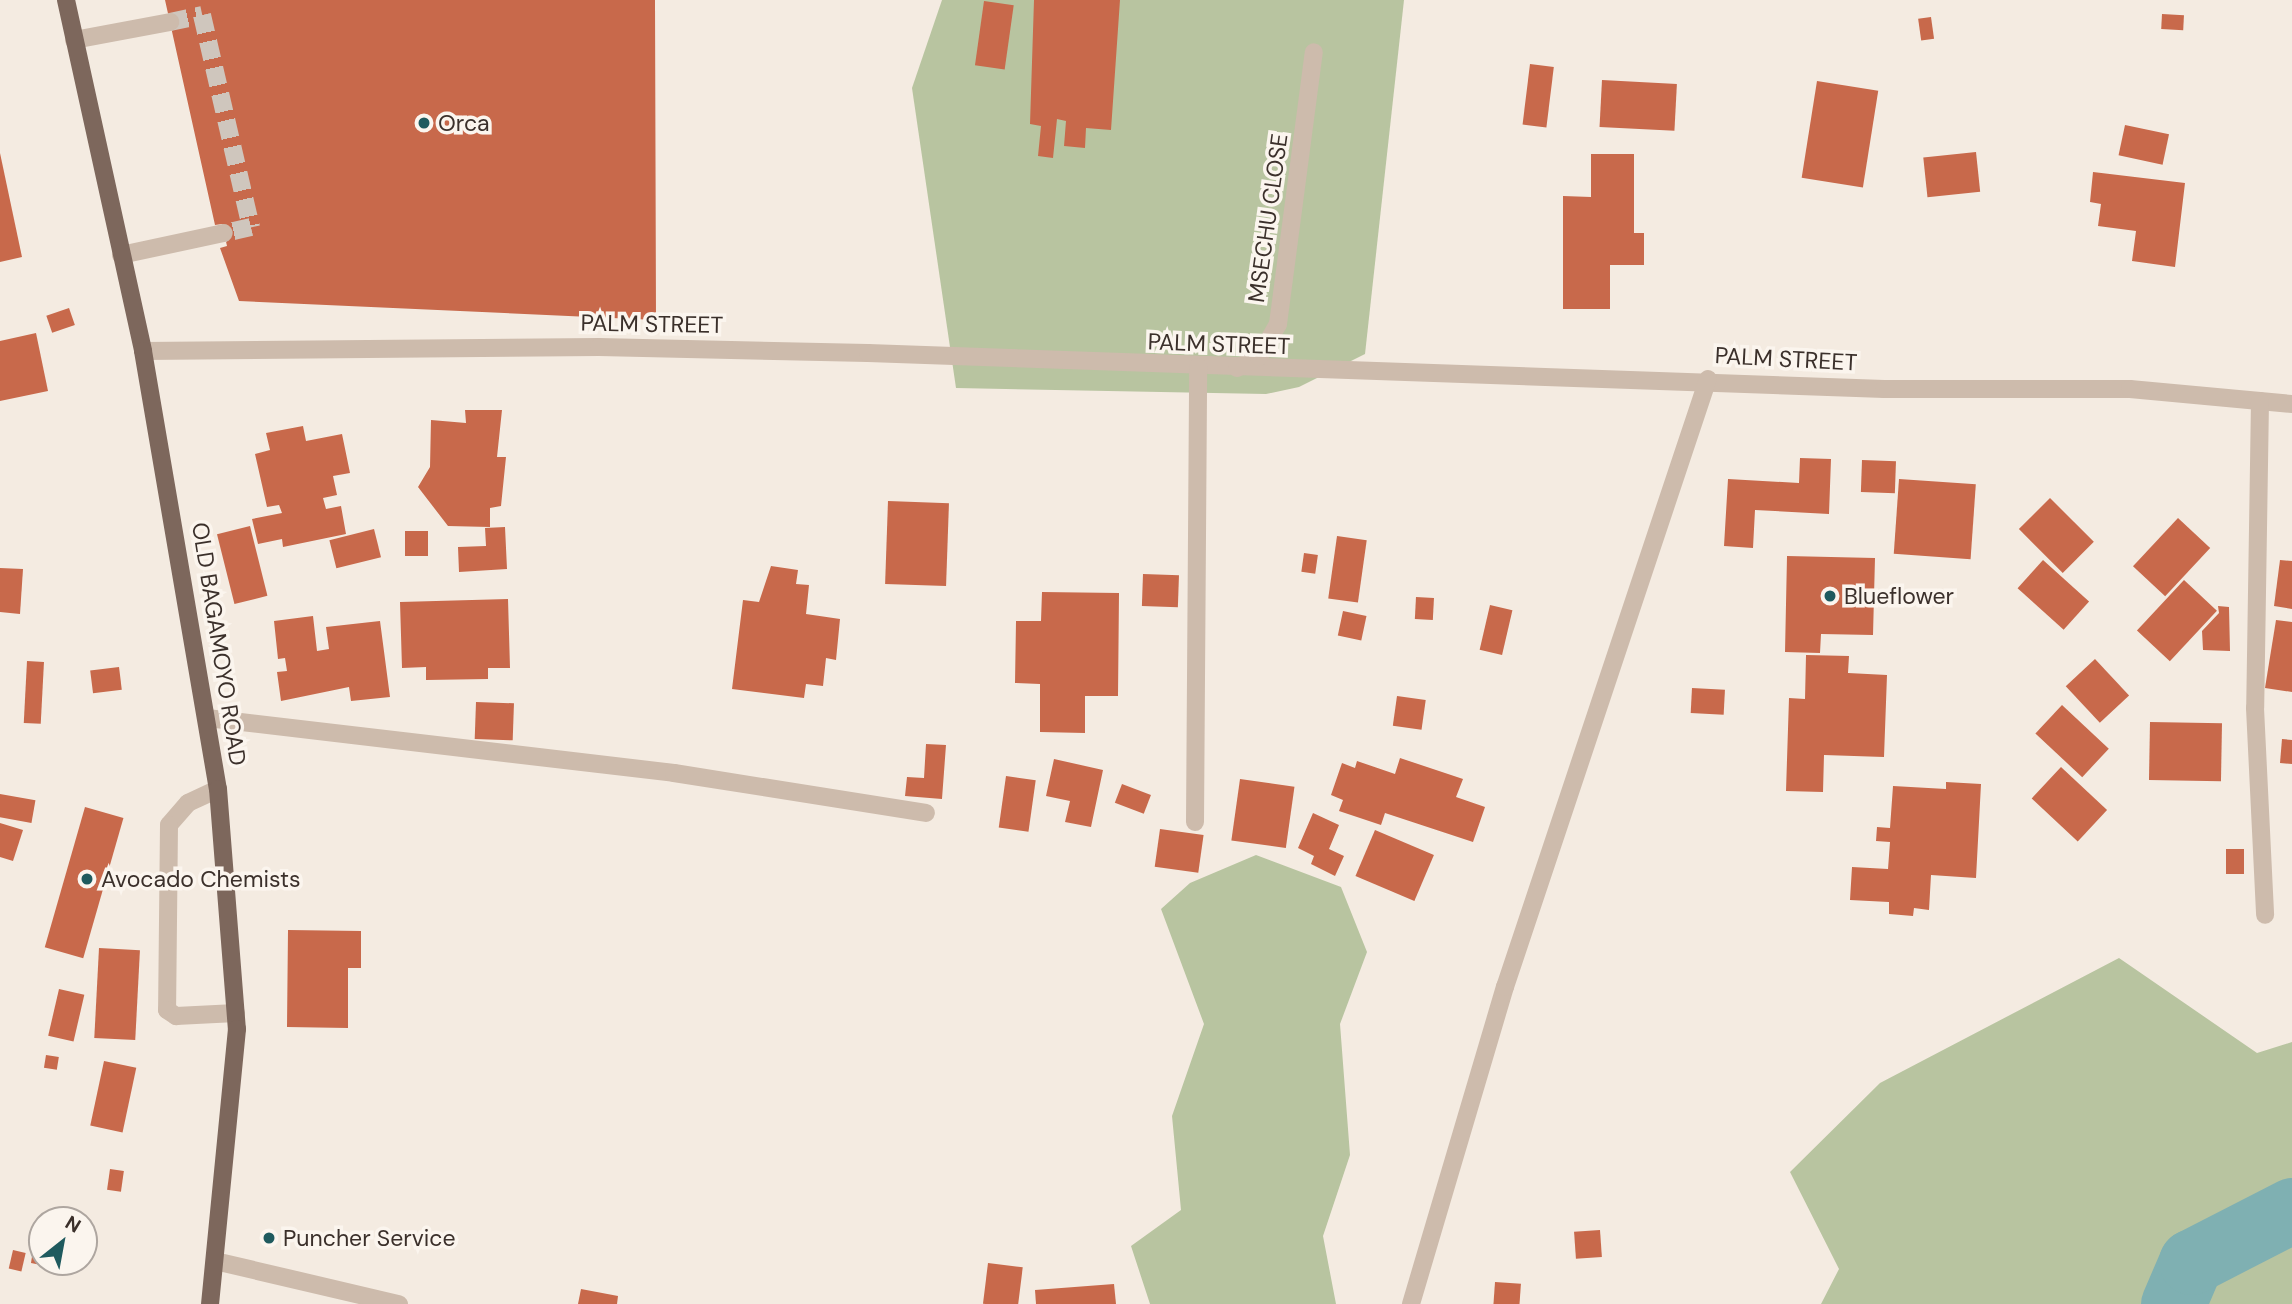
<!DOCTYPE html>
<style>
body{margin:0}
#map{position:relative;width:2292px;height:1304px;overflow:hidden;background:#f4ebe1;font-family:"DM Sans",sans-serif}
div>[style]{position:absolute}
.green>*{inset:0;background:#b8c4a0}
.river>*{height:65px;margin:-32.5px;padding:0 32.5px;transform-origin:32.5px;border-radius:32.5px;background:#7fb0b2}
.building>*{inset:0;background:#c8694b;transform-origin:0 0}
.minor-tunnel>*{height:18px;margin-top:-9px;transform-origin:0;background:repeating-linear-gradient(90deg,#cfc6bd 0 18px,transparent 0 27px)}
.minor>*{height:18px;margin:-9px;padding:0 9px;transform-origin:9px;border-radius:9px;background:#cdbbac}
.major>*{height:18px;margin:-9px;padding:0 9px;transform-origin:9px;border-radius:9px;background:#7d675c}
.dots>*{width:19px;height:19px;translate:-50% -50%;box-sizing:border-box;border:4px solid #fbf5ee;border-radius:50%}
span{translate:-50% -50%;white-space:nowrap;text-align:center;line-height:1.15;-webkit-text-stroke:7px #fbf5ee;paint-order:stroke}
.poi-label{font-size:23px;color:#3b302b}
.left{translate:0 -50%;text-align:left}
.street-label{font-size:23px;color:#3b302b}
.north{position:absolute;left:28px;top:1206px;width:70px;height:70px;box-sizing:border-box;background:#fbf5ee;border:2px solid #aea6a0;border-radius:50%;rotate:31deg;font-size:19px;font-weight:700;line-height:28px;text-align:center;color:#3b302b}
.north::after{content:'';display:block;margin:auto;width:24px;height:32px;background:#1f5a5e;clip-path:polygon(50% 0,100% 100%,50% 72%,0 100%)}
</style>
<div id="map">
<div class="green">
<div style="clip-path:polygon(942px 0,1404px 0,1365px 354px,1299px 387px,1266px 394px,956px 388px,912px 88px)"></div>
<div style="clip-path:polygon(1256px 855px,1341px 887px,1367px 952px,1340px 1024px,1350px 1155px,1323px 1236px,1336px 1304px,1150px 1304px,1131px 1246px,1181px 1210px,1172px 1116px,1204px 1024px,1161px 909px,1190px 883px)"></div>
<div style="clip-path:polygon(2119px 958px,2257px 1053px,2292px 1042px,2292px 1304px,1821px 1304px,1839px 1269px,1790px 1172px,1880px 1083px)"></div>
</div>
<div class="river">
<div style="left:2173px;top:1304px;width:46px;rotate:-66.8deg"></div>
<div style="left:2191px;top:1262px;width:114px;rotate:-27.2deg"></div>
</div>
<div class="building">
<div style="clip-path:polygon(165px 0,655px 0,656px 320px,239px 301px,220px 248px,227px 246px,222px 224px,215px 225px)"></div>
<div style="clip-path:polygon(1034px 0,1120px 0,1111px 130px,1086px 128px,1085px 148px,1064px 146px,1066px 121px,1057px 119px,1053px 158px,1038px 156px,1041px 126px,1030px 124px)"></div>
<div style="left:984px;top:1px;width:30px;height:65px;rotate:8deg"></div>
<div style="left:2162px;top:14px;width:22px;height:15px;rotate:3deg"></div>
<div style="left:1931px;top:17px;width:22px;height:13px;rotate:82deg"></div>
<div style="left:1530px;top:64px;width:24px;height:61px;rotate:7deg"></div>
<div style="left:1602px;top:80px;width:75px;height:47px;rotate:3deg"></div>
<div style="left:1817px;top:81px;width:62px;height:98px;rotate:9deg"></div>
<div style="left:2125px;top:125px;width:45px;height:31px;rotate:12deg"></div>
<div style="left:1976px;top:152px;width:40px;height:53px;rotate:84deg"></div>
<div style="clip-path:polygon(0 153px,22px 257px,0 262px)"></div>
<div style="clip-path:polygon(1591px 154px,1634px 154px,1634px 233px,1644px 233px,1644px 265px,1610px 265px,1610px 309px,1563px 309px,1563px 196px,1591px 197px)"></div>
<div style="clip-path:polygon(2093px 172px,2185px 183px,2175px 267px,2132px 261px,2136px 231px,2098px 226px,2101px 204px,2090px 202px)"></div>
<div style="left:69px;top:308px;width:18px;height:24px;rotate:71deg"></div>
<div style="clip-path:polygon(36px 333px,48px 391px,0 401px,0 341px)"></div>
<div style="clip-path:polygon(465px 410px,502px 410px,497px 457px,506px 457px,501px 506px,490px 508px,490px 527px,448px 526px,418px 487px,430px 467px,431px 420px,466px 423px)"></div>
<div style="clip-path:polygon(303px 426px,306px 441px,342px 434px,350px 473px,333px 476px,337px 495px,323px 498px,326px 509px,341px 506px,346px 534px,283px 547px,282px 539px,258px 544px,252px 519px,282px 513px,279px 505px,267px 507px,255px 454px,270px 450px,266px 433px)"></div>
<div style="clip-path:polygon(1800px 458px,1831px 459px,1829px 514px,1755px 510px,1753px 548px,1724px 546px,1728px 479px,1799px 483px)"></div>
<div style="left:1862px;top:460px;width:34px;height:32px;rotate:2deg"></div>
<div style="left:1899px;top:479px;width:77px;height:75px;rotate:4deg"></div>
<div style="left:2050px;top:498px;width:62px;height:44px;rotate:45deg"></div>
<div style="left:888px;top:501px;width:61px;height:83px;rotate:2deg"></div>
<div style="left:2178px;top:518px;width:44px;height:66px;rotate:43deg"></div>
<div style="left:250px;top:526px;width:72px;height:34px;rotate:76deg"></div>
<div style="clip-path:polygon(505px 527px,507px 569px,459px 572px,458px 547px,486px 546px,485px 528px)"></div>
<div style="left:374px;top:529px;width:29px;height:46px;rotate:76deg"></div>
<div style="left:405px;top:531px;width:23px;height:25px"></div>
<div style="left:1337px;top:536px;width:30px;height:63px;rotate:8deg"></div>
<div style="left:1304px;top:553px;width:14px;height:19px;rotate:8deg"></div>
<div style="clip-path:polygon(1787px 556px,1875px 558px,1873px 635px,1821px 634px,1820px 653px,1785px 652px)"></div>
<div style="left:2043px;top:560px;width:62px;height:38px;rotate:42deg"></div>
<div style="clip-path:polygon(2280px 560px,2292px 561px,2292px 609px,2274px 606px)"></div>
<div style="clip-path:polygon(771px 566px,798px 570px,796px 584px,809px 585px,806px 614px,840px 619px,836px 660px,826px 658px,823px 686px,806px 684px,804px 698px,732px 689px,743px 600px,759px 602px)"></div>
<div style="clip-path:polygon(0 568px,23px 569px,20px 614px,0 612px)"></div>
<div style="left:1143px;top:574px;width:36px;height:32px;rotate:2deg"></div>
<div style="left:2184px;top:580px;width:45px;height:69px;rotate:43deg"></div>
<div style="clip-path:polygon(1042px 592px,1119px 593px,1118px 696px,1085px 696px,1085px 733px,1040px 732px,1040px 684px,1015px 683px,1016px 621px,1041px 621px)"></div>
<div style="left:1416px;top:597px;width:18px;height:22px;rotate:3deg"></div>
<div style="clip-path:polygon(508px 599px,510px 668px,488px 668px,488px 679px,426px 680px,426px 667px,402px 668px,400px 602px)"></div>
<div style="left:1490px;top:605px;width:23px;height:46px;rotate:13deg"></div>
<div style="clip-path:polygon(2218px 606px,2229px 607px,2230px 651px,2203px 650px,2202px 631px,2219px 613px)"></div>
<div style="left:1343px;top:611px;width:24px;height:25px;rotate:12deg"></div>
<div style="clip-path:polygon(313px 616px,317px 651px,329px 649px,326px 627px,380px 621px,390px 697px,351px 701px,349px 687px,281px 701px,277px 672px,287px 671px,285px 658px,278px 659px,274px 621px)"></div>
<div style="clip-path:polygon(2276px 620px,2292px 622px,2292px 692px,2265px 688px)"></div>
<div style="clip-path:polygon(1806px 655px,1849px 656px,1848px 673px,1887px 675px,1884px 757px,1824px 755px,1823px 792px,1786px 791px,1789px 698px,1805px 699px)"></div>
<div style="left:2095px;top:659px;width:50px;height:40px;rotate:47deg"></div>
<div style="left:27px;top:661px;width:17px;height:62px;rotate:3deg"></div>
<div style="left:119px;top:667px;width:23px;height:29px;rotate:83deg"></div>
<div style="left:1692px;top:688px;width:33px;height:25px;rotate:3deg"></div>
<div style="left:1397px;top:696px;width:29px;height:30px;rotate:8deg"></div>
<div style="left:476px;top:702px;width:38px;height:37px;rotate:2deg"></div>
<div style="left:2062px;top:705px;width:64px;height:39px;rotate:43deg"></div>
<div style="left:2150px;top:722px;width:72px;height:58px;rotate:1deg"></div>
<div style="clip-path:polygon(2282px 739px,2292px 740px,2292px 764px,2280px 763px)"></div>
<div style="clip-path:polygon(926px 744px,946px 745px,942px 799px,905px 796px,907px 777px,924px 778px)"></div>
<div style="clip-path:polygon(1400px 758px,1463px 779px,1456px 797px,1485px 807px,1473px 842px,1385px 813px,1381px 825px,1339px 811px,1343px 800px,1331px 795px,1342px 763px,1355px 768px,1357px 761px,1395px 774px)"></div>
<div style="clip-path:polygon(1054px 759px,1103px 770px,1091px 827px,1065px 822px,1070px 801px,1046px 796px)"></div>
<div style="left:2061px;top:767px;width:63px;height:43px;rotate:43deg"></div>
<div style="left:1006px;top:776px;width:30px;height:52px;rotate:8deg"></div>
<div style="left:1240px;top:779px;width:55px;height:62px;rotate:8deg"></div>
<div style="clip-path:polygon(1946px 782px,1981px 784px,1976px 878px,1931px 875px,1929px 910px,1914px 908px,1913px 916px,1889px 914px,1889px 902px,1850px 900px,1852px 867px,1888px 869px,1890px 842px,1876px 841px,1877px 827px,1890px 828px,1893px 786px,1946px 789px)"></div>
<div style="left:1122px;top:784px;width:31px;height:20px;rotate:21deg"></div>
<div style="left:0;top:794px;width:36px;height:23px;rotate:10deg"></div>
<div style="left:85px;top:807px;width:40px;height:146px;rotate:16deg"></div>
<div style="clip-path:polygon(1313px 813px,1339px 825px,1329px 849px,1344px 856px,1335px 876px,1311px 864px,1314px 856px,1298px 848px)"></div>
<div style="clip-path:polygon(0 823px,23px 830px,13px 861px,0 857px)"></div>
<div style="left:1160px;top:829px;width:44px;height:38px;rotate:8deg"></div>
<div style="left:1375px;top:830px;width:64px;height:50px;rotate:23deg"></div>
<div style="left:2226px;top:849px;width:18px;height:25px"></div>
<div style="clip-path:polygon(288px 930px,361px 931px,361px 968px,348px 968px,348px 1028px,287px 1027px)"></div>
<div style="left:99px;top:948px;width:41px;height:90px;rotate:3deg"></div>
<div style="left:59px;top:989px;width:26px;height:48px;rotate:13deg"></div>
<div style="left:46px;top:1055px;width:13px;height:13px;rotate:9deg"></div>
<div style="left:104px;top:1061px;width:33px;height:66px;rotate:12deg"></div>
<div style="left:110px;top:1169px;width:14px;height:21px;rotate:8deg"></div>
<div style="left:1600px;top:1230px;width:27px;height:26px;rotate:86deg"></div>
<div style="left:13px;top:1250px;width:13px;height:19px;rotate:13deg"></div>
<div style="clip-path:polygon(33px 1250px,42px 1251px,41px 1265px,31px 1263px)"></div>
<div style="left:988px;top:1263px;width:35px;height:41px;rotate:7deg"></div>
<div style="left:1495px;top:1282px;width:26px;height:22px;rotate:4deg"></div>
<div style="clip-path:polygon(1114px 1284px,1116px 1304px,1036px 1304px,1035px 1290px)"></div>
<div style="clip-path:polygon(581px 1289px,618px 1296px,617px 1304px,578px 1304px)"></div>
</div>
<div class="minor-tunnel">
<div style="left:170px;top:22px;width:33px;rotate:-12deg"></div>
<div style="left:202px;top:15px;width:218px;rotate:77deg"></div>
<div style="left:251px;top:227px;width:28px;rotate:167deg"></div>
</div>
<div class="minor">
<div style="left:74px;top:40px;width:98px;rotate:-10.6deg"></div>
<div style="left:121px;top:255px;width:105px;rotate:-12.1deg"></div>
<div style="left:143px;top:351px;width:456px;rotate:-0.5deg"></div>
<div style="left:599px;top:347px;width:269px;rotate:1.3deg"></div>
<div style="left:868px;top:353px;width:1017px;rotate:2.03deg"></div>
<div style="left:1884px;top:389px;width:246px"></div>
<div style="left:2130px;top:389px;width:163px;rotate:5.3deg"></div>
<div style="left:1237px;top:368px;width:25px;rotate:-27deg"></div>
<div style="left:1259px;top:357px;width:38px;rotate:-60deg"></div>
<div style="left:1278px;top:324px;width:274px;rotate:-82.5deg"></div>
<div style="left:2260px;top:401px;width:307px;rotate:90.9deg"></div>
<div style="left:2255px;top:708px;width:207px;rotate:87.2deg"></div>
<div style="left:207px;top:718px;width:470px;rotate:6.7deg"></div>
<div style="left:674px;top:773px;width:255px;rotate:9deg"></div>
<div style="left:218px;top:789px;width:33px;rotate:155deg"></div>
<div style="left:188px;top:803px;width:29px;rotate:131deg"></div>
<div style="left:169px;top:825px;width:185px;rotate:90.6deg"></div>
<div style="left:167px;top:1010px;width:11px;rotate:34deg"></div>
<div style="left:176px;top:1016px;width:60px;rotate:-2.9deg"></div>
<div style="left:1195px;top:822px;width:455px;rotate:-89.6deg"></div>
<div style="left:215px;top:1261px;width:189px;rotate:13.2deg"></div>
<div style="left:1411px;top:1304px;width:331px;rotate:-73.5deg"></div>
<div style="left:1505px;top:987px;width:641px;rotate:-71.54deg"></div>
</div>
<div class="major">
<div style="left:66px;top:0;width:359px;rotate:77.6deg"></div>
<div style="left:143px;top:351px;width:444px;rotate:80.3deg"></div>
<div style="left:218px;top:789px;width:241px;rotate:85.5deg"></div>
<div style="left:237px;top:1029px;width:276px;rotate:95.6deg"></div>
</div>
<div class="dots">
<div style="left:424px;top:123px;background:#1f5a5e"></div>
<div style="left:1830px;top:596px;background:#1f5a5e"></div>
<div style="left:87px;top:879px;background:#1f5a5e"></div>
<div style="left:269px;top:1238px;background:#1f5a5e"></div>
</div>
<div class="poi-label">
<span class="left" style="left:438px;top:123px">Orca</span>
<span class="left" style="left:1844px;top:596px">Blueflower</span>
<span class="left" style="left:101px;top:879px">Avocado Chemists</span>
<span class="left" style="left:283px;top:1238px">Puncher Service</span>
</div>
<div class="street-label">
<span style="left:1268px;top:218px;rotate:-82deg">MSECHU CLOSE</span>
<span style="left:652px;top:324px;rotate:1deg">PALM STREET</span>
<span style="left:1219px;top:344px;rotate:2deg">PALM STREET</span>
<span style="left:1786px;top:359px;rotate:3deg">PALM STREET</span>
<span style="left:219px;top:644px;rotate:81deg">OLD BAGAMOYO ROAD</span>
</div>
<div class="north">N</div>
</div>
